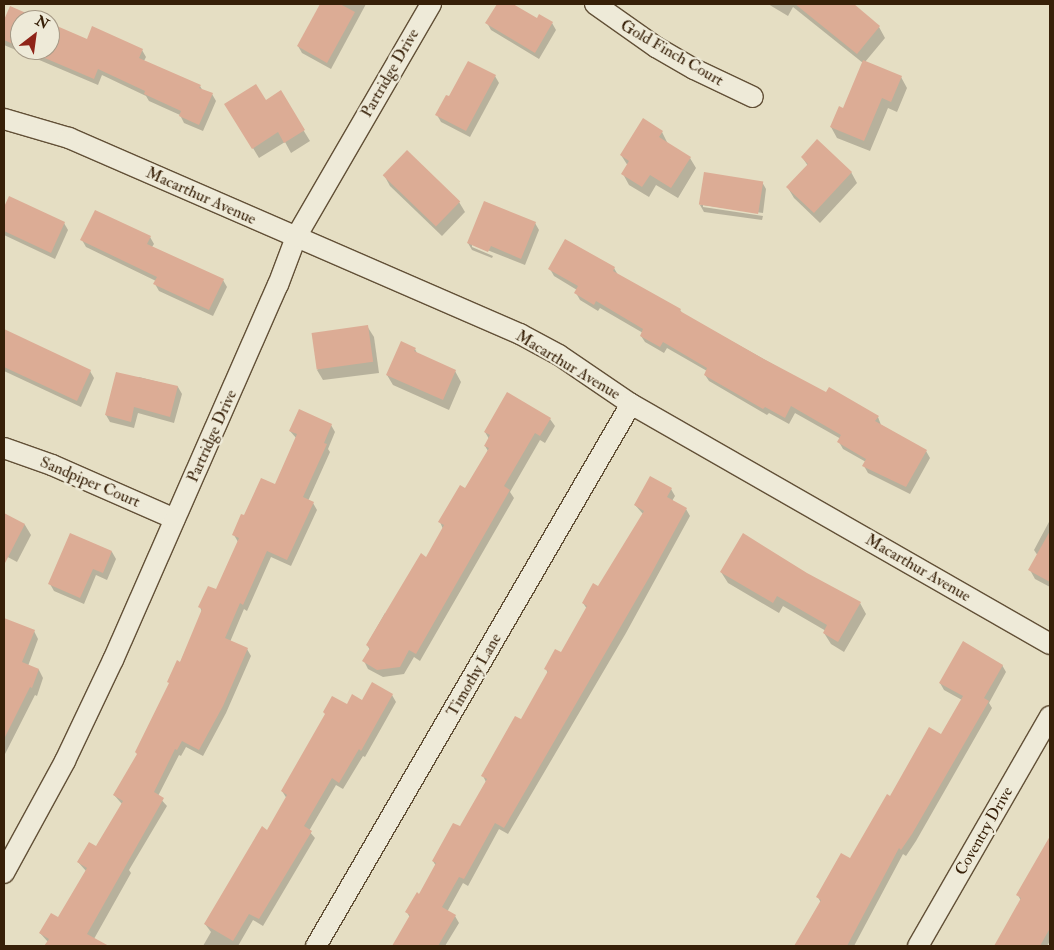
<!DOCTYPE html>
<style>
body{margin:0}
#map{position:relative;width:1054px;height:950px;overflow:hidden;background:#e5dec3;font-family:"IM FELL Double Pica",serif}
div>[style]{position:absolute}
.shadow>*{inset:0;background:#0003}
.building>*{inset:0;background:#dcac95;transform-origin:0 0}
.roads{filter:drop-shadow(1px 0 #625037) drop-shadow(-1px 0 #625037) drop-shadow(0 1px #625037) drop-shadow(0 -1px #625037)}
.street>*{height:20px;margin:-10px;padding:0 10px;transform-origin:10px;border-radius:10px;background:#eeead8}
span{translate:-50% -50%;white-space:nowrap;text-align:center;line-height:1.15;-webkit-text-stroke:4.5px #eeead8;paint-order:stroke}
.street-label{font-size:16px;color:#372008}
.frame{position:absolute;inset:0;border:5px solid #372008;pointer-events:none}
.north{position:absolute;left:10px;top:10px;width:50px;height:50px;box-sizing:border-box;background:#eeead8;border:1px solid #a59985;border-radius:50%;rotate:30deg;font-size:14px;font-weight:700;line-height:20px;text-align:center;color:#372008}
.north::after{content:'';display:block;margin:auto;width:18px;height:22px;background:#8f2418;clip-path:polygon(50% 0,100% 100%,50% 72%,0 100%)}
</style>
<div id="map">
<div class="shadow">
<div style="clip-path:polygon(321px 4px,366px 4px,331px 69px,302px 53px,298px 46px)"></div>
<div style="clip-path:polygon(499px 4px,511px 4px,537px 19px,552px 23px,556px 30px,539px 59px,491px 30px,487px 23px)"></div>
<div style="clip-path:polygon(768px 4px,852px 4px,879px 27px,885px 38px,865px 62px,901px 77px,907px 88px,897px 112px,888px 108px,870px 151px,837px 138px,831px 127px,844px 110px,863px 63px,793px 7px,788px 16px)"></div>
<div style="clip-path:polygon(11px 7px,39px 20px,20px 20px,20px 50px,50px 50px,50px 25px,87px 41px,142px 50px,146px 57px,144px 61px,200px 86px,203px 91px,212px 94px,216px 101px,203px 131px,184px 123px,180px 115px,149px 101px,146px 96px,102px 75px,98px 85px,4px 45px,4px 23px)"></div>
<div style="clip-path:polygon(495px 76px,499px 83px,470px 137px,441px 122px,437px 115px,449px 98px)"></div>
<div style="clip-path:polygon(280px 92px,310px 141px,291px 153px,285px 142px,259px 158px,226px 104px,266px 101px)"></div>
<div style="clip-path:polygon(643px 120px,662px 132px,668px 144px,690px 158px,696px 168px,678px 198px,656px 185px,649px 197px,629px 185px,623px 174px,628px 166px,621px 155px)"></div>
<div style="clip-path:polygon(802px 157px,851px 172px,857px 183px,820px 223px,794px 198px,788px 188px,808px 166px)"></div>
<div style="clip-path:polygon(384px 175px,459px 202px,465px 212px,442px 236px,390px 186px)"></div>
<div style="clip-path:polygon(762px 182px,766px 189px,763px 213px,703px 205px,703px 207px,763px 216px,762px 220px,704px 212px,700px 205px)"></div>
<div style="clip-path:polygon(9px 198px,64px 223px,68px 230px,55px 259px,4px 235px,4px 210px)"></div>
<div style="clip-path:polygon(535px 223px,539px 230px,525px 265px,472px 244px,472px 247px,493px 256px,492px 258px,472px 250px,468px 243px)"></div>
<div style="clip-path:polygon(150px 237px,154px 244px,152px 247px,223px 280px,227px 287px,213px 316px,159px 291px,155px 284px,156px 281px,86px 247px,82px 240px)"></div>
<div style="clip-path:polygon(614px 268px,618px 275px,680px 310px,683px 314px,826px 394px,878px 417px,881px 425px,926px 451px,930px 458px,910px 494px,868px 473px,864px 466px,866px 462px,843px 449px,839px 442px,841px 439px,795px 413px,789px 424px,769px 413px,767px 415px,709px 381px,705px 375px,707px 371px,667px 348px,664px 353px,645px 342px,641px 336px,643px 333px,600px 308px,598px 311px,580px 300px,576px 293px,577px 290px,554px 276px,550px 269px)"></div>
<div style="clip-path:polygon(367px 326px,374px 337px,379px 373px,323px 380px,317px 370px)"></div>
<div style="clip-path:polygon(4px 331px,90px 371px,94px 378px,81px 407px,4px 371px)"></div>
<div style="clip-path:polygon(415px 349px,418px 355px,455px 371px,461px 382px,449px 410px,393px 385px,387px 375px)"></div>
<div style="clip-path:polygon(139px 377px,178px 387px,182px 394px,174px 423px,138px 413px,134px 428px,110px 422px,106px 415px)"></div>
<div style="clip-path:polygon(550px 419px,555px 426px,545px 443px,540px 440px,510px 492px,514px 498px,420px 661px,414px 657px,404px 674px,383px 677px,368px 669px,364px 661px,370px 650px,367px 645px,385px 613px,387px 615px,427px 558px,443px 529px,440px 522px,466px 490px,488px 451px,485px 446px,489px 439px,485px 432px)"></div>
<div style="clip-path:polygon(331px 425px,335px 432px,328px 449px,330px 452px,308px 501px,313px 503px,317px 510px,291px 566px,271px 557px,247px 611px,244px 609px,230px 642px,247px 649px,251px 656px,226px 713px,203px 756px,186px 747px,181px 756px,179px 755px,158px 796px,167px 806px,129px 870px,131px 873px,90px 946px,46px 946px,48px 942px,40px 933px,58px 919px,86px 871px,78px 862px,96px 848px,122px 804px,114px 795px,138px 756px,180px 663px,202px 612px,200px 607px,216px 591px,238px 542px,234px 535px,245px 517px,275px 486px,296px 438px,290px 431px)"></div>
<div style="clip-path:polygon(671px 489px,675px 496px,672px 501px,686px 509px,690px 516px,626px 633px,508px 834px,499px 829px,468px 886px,463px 883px,447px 912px,455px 916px,459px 923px,445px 946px,394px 946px,410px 918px,407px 912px,419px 895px,436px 866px,433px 861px,460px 828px,486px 782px,483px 776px,521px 721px,548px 674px,546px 669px,561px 654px,587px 609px,583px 603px,599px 588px,643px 514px,635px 505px)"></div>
<div style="clip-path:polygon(4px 514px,25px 525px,31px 535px,17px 562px,4px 555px)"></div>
<div style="clip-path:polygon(1050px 520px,1050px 587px,1035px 579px,1030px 570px,1038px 556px,1034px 550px)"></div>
<div style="clip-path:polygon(71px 535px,112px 552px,116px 559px,107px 580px,96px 575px,84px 604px,54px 591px,50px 584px)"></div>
<div style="clip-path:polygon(721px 572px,806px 574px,860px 603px,866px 614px,844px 652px,831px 644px,824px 633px,826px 631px,783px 606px,779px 613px,728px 583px)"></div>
<div style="clip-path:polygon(6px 620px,34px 631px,38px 639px,28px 666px,39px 670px,43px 678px,37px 696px,35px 695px,4px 756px,4px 626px)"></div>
<div style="clip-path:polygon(1002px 665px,1006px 672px,989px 703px,992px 708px,916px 841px,906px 856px,903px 854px,854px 946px,796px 946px,821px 903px,818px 897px,851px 860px,890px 798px,942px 736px,962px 700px,944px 690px,940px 683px)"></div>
<div style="clip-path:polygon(392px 695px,396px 702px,365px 757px,363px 756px,343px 789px,336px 785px,309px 831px,315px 838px,263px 926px,253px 920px,238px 946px,203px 946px,211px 932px,205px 924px,268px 831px,287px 799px,282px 791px,347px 706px)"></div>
<div style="clip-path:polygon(1050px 838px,1050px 941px,1047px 946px,995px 946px,1021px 901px,1018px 895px)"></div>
</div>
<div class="building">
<div style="clip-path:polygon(320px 4px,340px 4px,355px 12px,327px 63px,297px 46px)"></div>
<div style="clip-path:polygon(497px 4px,513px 4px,537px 18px,539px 14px,553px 22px,535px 53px,485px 23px)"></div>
<div style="clip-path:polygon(795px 4px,854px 4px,880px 26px,857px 54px)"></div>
<div style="clip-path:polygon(10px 6px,42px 20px,20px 20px,20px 47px,4px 40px,4px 20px)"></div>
<div style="clip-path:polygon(50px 23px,87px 39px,92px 26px,143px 49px,139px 58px,201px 85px,199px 88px,213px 93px,199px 125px,179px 116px,181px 111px,144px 94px,145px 91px,98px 69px,94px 79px,26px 50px,50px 50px)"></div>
<div style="clip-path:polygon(863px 60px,902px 76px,891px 102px,882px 98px,864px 141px,830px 127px,839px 106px,843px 108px)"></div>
<div style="clip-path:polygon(468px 61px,496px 75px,466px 131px,435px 115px,446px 95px,449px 96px)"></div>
<div style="clip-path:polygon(256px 84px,266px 100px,281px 90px,305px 130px,284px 143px,278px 132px,252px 149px,224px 104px)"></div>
<div style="clip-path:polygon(643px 118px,663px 131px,659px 137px,691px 157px,671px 188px,650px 175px,642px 187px,621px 174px,629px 161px,620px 155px)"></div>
<div style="clip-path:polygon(817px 139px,852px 172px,814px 213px,786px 187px,808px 164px,801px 157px)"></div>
<div style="left:407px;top:150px;width:74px;height:35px;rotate:44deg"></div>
<div style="left:704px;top:172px;width:60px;height:33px;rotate:9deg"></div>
<div style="clip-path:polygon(9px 196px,65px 222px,51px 253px,4px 231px,4px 207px)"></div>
<div style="clip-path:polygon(484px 201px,536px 222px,521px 259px,491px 246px,488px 252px,467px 243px)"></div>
<div style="clip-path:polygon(95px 210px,151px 236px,147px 244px,224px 279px,209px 310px,153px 284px,157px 277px,80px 240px)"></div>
<div style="clip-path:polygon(565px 239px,615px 267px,613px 271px,681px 309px,680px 311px,762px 358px,826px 392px,829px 387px,879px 416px,875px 421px,927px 450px,906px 487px,862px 466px,866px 459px,837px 442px,841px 435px,791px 406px,785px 418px,765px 407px,763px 409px,704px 375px,707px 368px,663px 342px,660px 347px,640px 336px,643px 329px,596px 301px,594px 305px,574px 293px,578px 286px,548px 269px)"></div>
<div style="left:368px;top:325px;width:37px;height:57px;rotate:82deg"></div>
<div style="clip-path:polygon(4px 329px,91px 370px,77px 401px,4px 367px)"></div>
<div style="clip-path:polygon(401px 341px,416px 348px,414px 351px,456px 370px,443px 400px,386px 375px)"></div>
<div style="clip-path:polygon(116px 372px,178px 386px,170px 417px,134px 407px,131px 422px,105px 415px)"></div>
<div style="clip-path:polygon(507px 392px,551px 418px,540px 436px,535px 433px,504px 486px,510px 490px,416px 654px,409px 650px,400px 667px,377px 670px,362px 661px,370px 648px,366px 645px,421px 553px,426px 557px,444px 525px,438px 522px,460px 485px,465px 488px,489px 448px,484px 446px,490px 435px,484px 432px)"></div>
<div style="clip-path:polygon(299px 409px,332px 424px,324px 443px,327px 444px,303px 497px,314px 502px,287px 560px,267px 551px,243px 605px,240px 603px,225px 638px,248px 648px,223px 706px,199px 750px,182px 741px,177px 750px,175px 749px,154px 792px,164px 798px,87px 934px,109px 946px,44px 946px,49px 939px,39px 933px,51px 913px,58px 917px,87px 868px,77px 862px,89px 842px,96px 846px,123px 801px,113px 795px,137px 754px,135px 752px,169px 683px,167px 682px,177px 660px,180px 662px,202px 609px,198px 607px,208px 586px,216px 589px,239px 538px,232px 535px,241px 514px,244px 515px,261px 478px,275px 484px,297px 434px,289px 431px)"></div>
<div style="clip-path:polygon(650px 476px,672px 488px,667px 497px,687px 508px,650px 576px,504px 828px,495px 823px,464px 879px,459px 877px,442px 907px,456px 915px,438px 946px,392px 946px,410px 915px,405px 912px,417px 892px,419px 894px,436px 863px,432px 861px,453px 823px,460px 826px,487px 779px,481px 776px,515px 716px,521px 719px,548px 671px,544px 669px,555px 649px,561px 652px,587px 606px,582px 603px,593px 583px,598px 586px,644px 511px,634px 505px)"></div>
<div style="clip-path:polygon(4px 513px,25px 524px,4px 565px)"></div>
<div style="clip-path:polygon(1050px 531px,1050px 582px,1028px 570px)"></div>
<div style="clip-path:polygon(70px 533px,112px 551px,103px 573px,93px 569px,80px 598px,48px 584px)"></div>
<div style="clip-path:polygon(743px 533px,807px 573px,861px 602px,838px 642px,823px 633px,827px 625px,777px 596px,773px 603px,720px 572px)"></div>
<div style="clip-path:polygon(4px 618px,35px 630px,22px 662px,39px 669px,32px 688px,30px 687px,4px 739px)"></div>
<div style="clip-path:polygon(963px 641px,1003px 665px,984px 698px,989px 701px,912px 834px,901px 850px,899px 848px,847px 946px,794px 946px,821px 900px,816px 897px,841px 853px,850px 858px,887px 794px,890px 796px,929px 727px,941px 734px,963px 696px,939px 683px)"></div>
<div style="clip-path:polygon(372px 682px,393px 694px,361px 751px,359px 749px,339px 783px,332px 778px,304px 826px,312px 831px,259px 919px,249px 914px,233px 941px,204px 924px,262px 826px,267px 830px,287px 795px,281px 791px,325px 714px,323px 712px,332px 696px,347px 704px,352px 694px,362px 700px)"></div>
<div style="clip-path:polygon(1050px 836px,1050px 928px,1040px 946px,994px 946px,1021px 898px,1016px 895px)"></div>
</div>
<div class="roads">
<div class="street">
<div style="left:595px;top:4px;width:75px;rotate:35.2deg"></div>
<div style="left:656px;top:47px;width:44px;rotate:30.1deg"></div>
<div style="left:694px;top:69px;width:65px;rotate:25.4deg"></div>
<div style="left:4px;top:119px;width:68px;rotate:16.3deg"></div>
<div style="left:69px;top:138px;width:492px;rotate:23.5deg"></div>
<div style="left:520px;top:334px;width:44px;rotate:28.3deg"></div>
<div style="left:559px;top:355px;width:87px;rotate:34.2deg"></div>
<div style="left:631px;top:404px;width:483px;rotate:29.8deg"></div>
<div style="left:4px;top:448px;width:51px;rotate:19.5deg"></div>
<div style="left:52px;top:465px;width:134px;rotate:23.7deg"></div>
<div style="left:4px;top:873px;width:128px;rotate:-61.4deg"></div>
<div style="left:65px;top:761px;width:112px;rotate:-64.6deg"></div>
<div style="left:113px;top:660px;width:410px;rotate:-66.3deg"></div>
<div style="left:278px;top:285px;width:51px;rotate:-69.4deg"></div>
<div style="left:296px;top:237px;width:269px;rotate:-59.9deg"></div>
<div style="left:316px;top:946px;width:627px;rotate:-59.84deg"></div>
<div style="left:918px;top:946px;width:265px;rotate:-60.1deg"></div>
</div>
</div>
<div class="street-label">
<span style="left:672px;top:53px;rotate:30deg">Gold Finch Court</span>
<span style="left:390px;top:73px;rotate:-60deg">Partridge Drive</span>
<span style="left:201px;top:196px;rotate:24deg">Macarthur Avenue</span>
<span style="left:568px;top:365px;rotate:31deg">Macarthur Avenue</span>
<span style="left:212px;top:436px;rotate:-66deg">Partridge Drive</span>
<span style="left:90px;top:482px;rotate:23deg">Sandpiper Court</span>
<span style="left:918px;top:568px;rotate:30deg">Macarthur Avenue</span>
<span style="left:474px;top:675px;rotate:-60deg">Timothy Lane</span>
<span style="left:984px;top:831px;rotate:-60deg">Coventry Drive</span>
</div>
<div class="frame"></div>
<div class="north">N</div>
</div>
